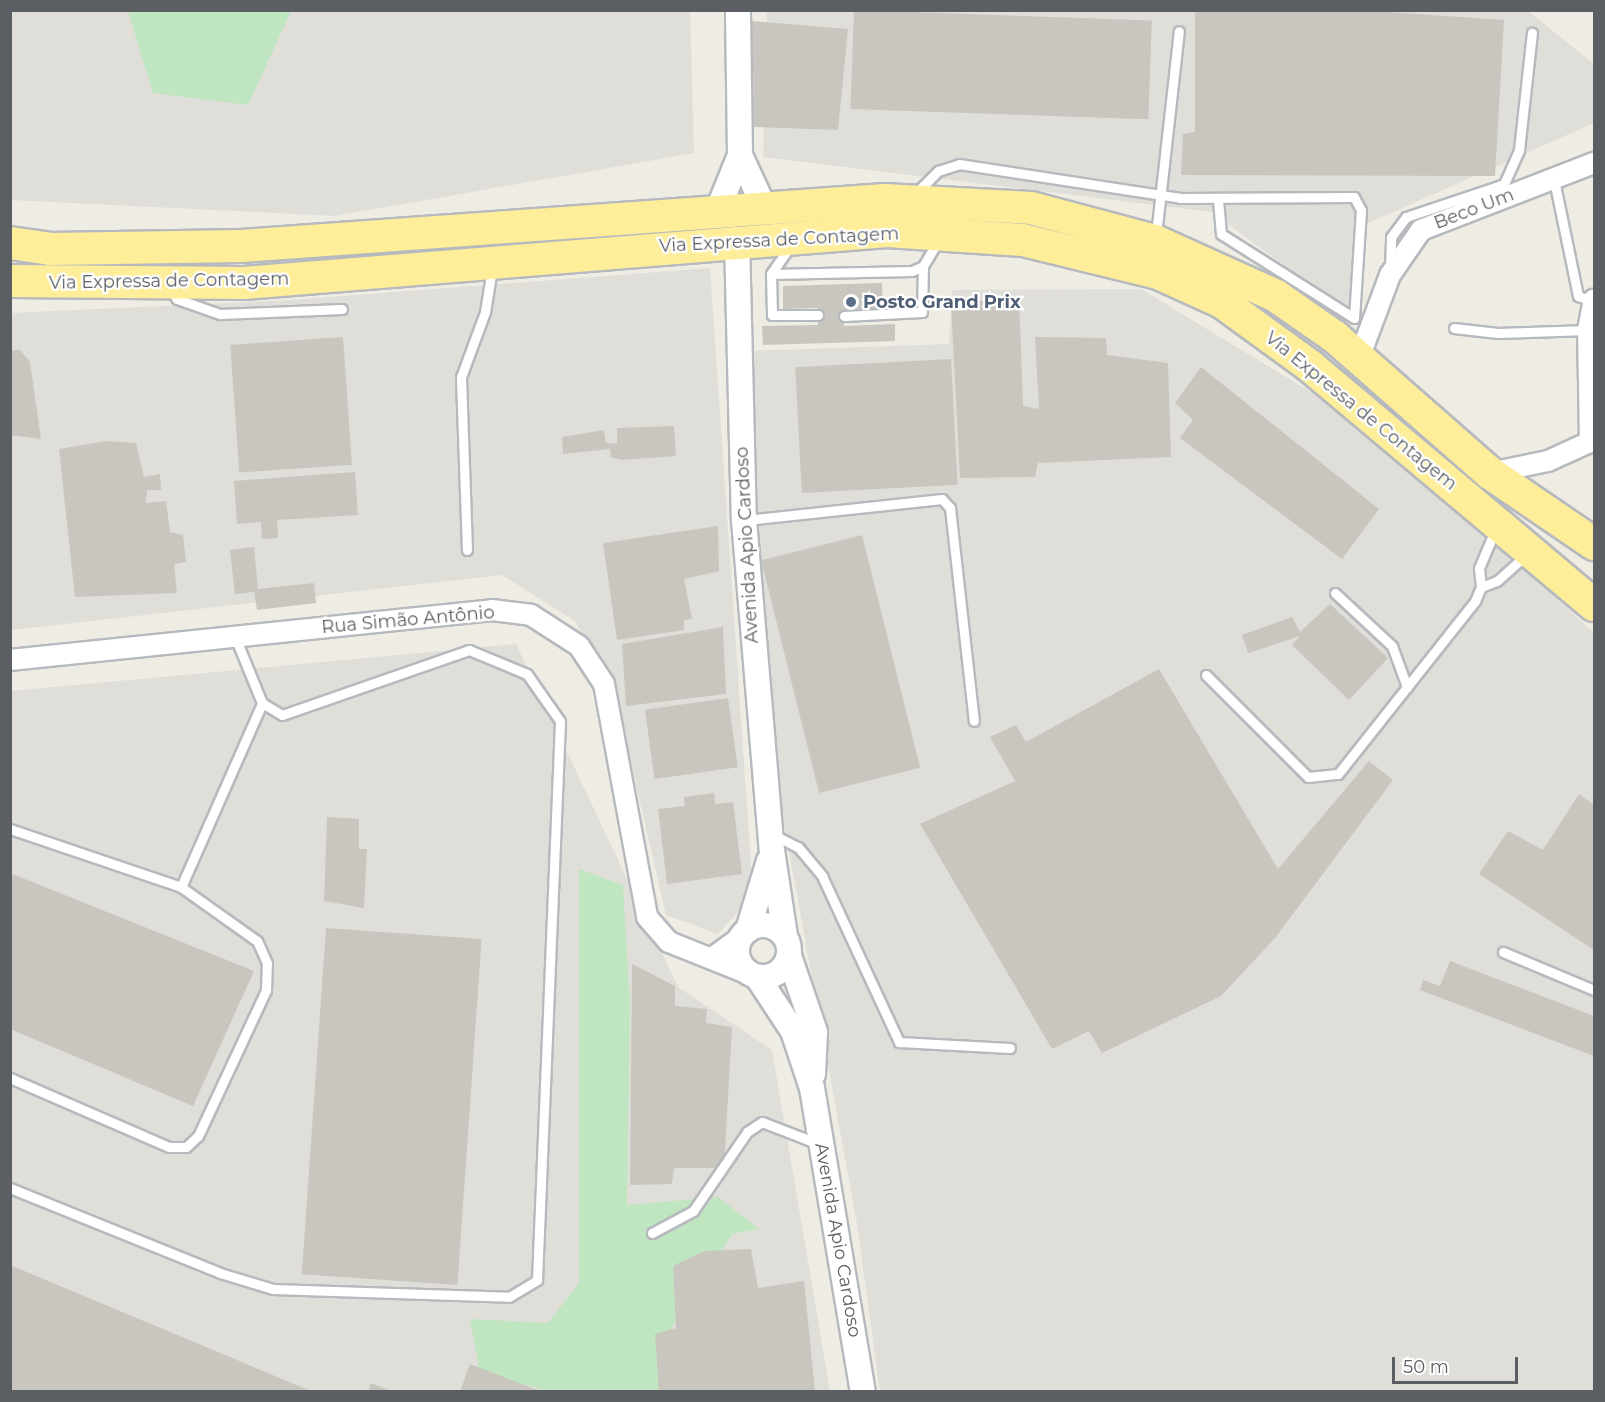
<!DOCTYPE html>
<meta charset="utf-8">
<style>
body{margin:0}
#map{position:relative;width:1605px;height:1402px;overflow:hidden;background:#eeece3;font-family:Montserrat,sans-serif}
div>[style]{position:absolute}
.industrial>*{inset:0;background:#dfded8}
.green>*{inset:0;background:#bfe6c1}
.building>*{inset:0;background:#c9c6c0;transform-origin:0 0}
.roads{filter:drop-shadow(2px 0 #b6b9be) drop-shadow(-2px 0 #b6b9be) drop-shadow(0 2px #b6b9be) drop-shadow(0 -2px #b6b9be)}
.service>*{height:9px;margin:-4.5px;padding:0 4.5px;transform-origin:4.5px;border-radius:4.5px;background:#fff}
.minor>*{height:20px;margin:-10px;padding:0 10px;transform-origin:10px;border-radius:10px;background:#fff}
.tertiary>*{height:24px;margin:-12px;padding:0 12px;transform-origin:12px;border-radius:12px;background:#fff}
.tertiary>.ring{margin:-12px;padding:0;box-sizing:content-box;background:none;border:24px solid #fff;border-radius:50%}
.trunk>*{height:32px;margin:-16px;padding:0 16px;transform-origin:16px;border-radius:16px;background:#feee9a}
.dots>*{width:16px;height:16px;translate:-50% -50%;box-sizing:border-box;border:3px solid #fff;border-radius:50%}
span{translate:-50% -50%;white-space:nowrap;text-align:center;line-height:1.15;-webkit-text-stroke:4.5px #fff;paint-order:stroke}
.street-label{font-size:18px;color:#5b5f64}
.service-label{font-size:18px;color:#4e5e75;font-weight:700}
.left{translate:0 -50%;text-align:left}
.frame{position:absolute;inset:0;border:12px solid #5b5f64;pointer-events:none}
.scale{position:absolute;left:1392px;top:1357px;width:126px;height:27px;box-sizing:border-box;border:3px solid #5b5f64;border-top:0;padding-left:8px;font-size:18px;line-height:21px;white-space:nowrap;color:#5b5f64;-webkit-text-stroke:4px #fff;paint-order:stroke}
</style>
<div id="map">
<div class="industrial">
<div style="clip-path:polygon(11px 11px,690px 11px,694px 153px,335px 216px,11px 200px)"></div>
<div style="clip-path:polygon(767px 11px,1528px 11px,1594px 64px,1594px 123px,1357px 228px,1353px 316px,1212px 212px,763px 157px)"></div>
<div style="clip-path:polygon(710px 268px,753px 895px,718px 934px,666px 915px,616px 697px,575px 621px,502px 575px,11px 630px,10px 313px,292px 300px)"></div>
<div style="clip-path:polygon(1141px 289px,1380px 434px,1594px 633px,1594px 1391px,880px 1391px,857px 1224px,772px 758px,759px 641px,751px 351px,949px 344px,952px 290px)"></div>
<div style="clip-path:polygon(516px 644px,678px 987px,772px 1050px,830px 1391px,11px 1392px,11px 691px)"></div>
</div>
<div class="green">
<div style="clip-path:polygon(128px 11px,128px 10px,291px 11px,248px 105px,153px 93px)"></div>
<div style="clip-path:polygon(579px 869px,623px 885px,630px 1004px,627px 1205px,718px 1197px,759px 1229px,732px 1234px,667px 1335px,658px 1391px,549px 1391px,480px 1373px,470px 1319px,548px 1323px,579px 1283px)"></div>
</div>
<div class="building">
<div style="left:854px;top:10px;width:298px;height:99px;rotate:2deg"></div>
<div style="clip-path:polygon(1360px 10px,1504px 20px,1495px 176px,1181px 175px,1183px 134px,1195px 132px,1195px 12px)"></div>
<div style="clip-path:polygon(752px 21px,848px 29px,838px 130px,754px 127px)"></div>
<div style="clip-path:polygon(882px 283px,883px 309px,844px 310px,844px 326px,895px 324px,895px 341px,763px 345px,762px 326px,818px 325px,817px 308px,783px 309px,783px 286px)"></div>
<div style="clip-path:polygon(1019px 297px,1023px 406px,1039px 409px,1035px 337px,1106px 338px,1107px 355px,1168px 363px,1171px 457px,1038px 463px,1035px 477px,960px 478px,951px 303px)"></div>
<div style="left:343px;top:337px;width:128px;height:113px;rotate:86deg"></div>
<div style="clip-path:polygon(10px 350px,20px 350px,30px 362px,41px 439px,10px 435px)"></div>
<div style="left:951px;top:359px;width:126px;height:156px;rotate:87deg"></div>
<div style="clip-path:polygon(1201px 367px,1379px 509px,1342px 559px,1180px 438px,1193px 420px,1175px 403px)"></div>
<div style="clip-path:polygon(674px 426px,676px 456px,622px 460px,611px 457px,610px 449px,563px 454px,562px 437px,604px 430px,606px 443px,617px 444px,617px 428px)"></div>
<div style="clip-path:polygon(106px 441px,136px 443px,144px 477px,160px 474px,161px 490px,147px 490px,146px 503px,166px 501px,170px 532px,183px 535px,186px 562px,174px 564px,177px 593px,75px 597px,59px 449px)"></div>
<div style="clip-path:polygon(355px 472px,358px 515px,277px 520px,278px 538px,262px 539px,261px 522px,237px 524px,234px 481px)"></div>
<div style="clip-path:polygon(718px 526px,719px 571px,684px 579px,692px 619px,684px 620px,684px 630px,617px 640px,603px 543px)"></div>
<div style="left:862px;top:535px;width:240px;height:104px;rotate:76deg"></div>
<div style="clip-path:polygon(254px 547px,258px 589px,314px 583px,316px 603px,257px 610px,254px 592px,235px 594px,230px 550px)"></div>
<div style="clip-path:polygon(1330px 604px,1388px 658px,1349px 700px,1292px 645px,1300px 636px,1248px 653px,1242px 635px,1292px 617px,1300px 632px)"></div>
<div style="clip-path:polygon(723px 627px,726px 694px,626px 706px,622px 644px)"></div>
<div style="clip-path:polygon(1159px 669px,1278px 869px,1369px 761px,1393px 780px,1275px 938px,1221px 996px,1102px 1053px,1089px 1031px,1052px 1049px,920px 824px,1015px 781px,990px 737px,1016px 725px,1026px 742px)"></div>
<div style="left:728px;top:698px;width:70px;height:84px;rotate:82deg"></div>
<div style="clip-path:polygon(714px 793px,715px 804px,733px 802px,742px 874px,667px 884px,658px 809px,685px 806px,684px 797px)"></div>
<div style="clip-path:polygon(1579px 794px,1594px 805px,1594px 950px,1479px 874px,1508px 831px,1543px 850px)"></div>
<div style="clip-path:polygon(327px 817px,359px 819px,359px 849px,367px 849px,364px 908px,324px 901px)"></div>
<div style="clip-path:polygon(10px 873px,254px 971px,193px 1106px,10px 1029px)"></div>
<div style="left:326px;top:928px;width:156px;height:347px;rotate:4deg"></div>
<div style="clip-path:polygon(1450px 961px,1594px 1016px,1594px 1056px,1420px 990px,1423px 980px,1440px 986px)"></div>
<div style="clip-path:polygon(632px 964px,675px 986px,675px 1006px,707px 1009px,706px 1023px,732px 1027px,724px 1168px,674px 1168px,672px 1184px,630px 1185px)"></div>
<div style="clip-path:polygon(751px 1249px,758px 1288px,804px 1281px,815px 1392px,659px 1392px,655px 1334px,676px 1328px,673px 1266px,704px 1251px)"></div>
<div style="clip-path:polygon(10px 1265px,311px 1391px,311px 1392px,10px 1392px)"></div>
<div style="clip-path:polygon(470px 1364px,540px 1391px,540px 1392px,460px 1392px)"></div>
<div style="clip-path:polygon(371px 1383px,392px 1391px,392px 1392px,368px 1392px)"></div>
</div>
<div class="roads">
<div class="service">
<div style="left:1554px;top:180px;width:118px;rotate:78.3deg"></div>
<div style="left:1578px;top:296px;width:15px;rotate:20deg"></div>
<div style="left:915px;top:194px;width:33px;rotate:-45deg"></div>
<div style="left:938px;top:171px;width:22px;rotate:-18deg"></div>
<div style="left:959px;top:164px;width:224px;rotate:8.7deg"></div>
<div style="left:1180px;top:198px;width:174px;rotate:-0.3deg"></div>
<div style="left:1354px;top:197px;width:15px;rotate:62deg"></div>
<div style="left:1361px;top:210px;width:108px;rotate:93.7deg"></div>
<div style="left:1354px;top:318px;width:157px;rotate:-147.7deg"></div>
<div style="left:1221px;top:234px;width:36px;rotate:-95deg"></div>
<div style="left:1156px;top:235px;width:205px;rotate:-83.6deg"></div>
<div style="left:791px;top:245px;width:35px;rotate:125deg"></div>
<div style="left:771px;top:274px;width:141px;rotate:-1.2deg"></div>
<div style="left:912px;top:271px;width:12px;rotate:-24deg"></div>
<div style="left:923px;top:266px;width:31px;rotate:-59deg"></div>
<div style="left:1390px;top:269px;width:32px;rotate:-88deg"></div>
<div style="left:1391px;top:237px;width:25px;rotate:-53deg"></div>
<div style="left:1406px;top:217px;width:103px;rotate:-18.6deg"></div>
<div style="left:1504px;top:184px;width:37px;rotate:-66deg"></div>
<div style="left:1519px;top:150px;width:118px;rotate:-83.7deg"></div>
<div style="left:771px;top:274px;width:41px;rotate:88.6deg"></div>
<div style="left:772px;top:315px;width:46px"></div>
<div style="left:170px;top:288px;width:13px;rotate:58deg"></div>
<div style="left:177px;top:299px;width:46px;rotate:19.2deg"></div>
<div style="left:220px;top:314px;width:122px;rotate:-2.3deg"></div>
<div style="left:844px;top:316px;width:78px;rotate:-2.9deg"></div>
<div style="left:922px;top:312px;width:46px;rotate:-88.8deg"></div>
<div style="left:1454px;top:328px;width:44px;rotate:6.5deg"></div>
<div style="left:1498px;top:333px;width:90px;rotate:-1.9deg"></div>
<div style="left:746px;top:520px;width:197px;rotate:-6.1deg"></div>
<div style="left:942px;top:499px;width:12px;rotate:48deg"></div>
<div style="left:950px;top:508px;width:214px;rotate:83.6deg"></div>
<div style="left:467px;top:550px;width:173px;rotate:-92deg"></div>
<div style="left:461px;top:377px;width:69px;rotate:-69.7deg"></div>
<div style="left:485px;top:312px;width:44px;rotate:-80.8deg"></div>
<div style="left:1481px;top:587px;width:17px;rotate:-21deg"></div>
<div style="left:1497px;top:581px;width:40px;rotate:-42deg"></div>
<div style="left:1335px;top:593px;width:78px;rotate:42.9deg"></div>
<div style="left:1392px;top:646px;width:44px;rotate:69.9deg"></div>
<div style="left:1206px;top:675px;width:144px;rotate:45deg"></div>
<div style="left:1308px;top:777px;width:30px;rotate:-6deg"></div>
<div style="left:1338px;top:774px;width:221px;rotate:-51.6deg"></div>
<div style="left:1475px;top:601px;width:15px;rotate:-67deg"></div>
<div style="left:1481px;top:587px;width:19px;rotate:-96deg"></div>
<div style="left:1479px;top:568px;width:43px;rotate:-67deg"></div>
<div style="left:10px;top:829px;width:181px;rotate:18.7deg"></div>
<div style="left:181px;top:887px;width:201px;rotate:-66.2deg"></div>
<div style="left:772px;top:834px;width:29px;rotate:27deg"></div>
<div style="left:798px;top:847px;width:38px;rotate:50deg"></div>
<div style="left:822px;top:876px;width:183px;rotate:65.1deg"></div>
<div style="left:899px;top:1042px;width:111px;rotate:3.1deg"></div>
<div style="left:1503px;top:952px;width:99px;rotate:22.7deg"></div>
<div style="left:10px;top:1078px;width:173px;rotate:23.5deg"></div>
<div style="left:169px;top:1147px;width:17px"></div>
<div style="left:186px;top:1147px;width:16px;rotate:-43deg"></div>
<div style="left:198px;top:1136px;width:161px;rotate:-65deg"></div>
<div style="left:266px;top:990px;width:27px;rotate:-88deg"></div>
<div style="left:267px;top:963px;width:24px;rotate:-114deg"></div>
<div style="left:257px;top:941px;width:93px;rotate:-144.6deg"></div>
<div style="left:10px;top:1188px;width:227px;rotate:22deg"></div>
<div style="left:220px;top:1273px;width:55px;rotate:16.8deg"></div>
<div style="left:273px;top:1289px;width:236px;rotate:1.9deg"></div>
<div style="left:509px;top:1297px;width:33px;rotate:-31deg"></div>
<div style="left:537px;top:1280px;width:559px;rotate:-87.64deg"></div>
<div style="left:560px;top:721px;width:57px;rotate:-125.1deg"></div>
<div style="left:527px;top:674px;width:63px;rotate:-157.5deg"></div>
<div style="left:469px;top:650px;width:198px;rotate:160.8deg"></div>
<div style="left:282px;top:715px;width:23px;rotate:-149deg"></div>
<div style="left:262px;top:703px;width:71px;rotate:-112.2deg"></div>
<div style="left:652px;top:1233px;width:47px;rotate:-28.2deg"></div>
<div style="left:693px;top:1211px;width:96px;rotate:-55.6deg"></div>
<div style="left:747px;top:1132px;width:18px;rotate:-34deg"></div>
<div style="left:762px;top:1122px;width:61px;rotate:21.1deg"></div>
</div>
<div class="minor">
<div style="left:1359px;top:358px;width:89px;rotate:-69.5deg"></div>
<div style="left:1390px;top:275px;width:55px;rotate:-55.4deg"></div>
<div style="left:1421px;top:230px;width:186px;rotate:-21.2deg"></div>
<div style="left:1590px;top:442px;width:112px;rotate:-91deg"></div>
<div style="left:1588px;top:330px;width:31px;rotate:-79deg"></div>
<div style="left:1490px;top:473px;width:59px;rotate:-11.7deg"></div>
<div style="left:1548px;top:461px;width:51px;rotate:-24.5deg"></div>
<div style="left:10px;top:660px;width:485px;rotate:-5.9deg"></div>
<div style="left:492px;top:610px;width:39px;rotate:7deg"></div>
<div style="left:531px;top:615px;width:57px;rotate:32.9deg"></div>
<div style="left:579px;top:646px;width:45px;rotate:56.7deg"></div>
<div style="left:604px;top:684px;width:237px;rotate:79.5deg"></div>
<div style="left:647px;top:917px;width:33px;rotate:49deg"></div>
<div style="left:669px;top:942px;width:86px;rotate:21.8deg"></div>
<div style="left:712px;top:958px;width:36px;rotate:-36deg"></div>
</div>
<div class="tertiary">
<div style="left:740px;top:155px;width:60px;rotate:65.2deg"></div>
<div style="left:717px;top:212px;width:61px;rotate:-68deg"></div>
<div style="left:740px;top:155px;width:145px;rotate:-90.8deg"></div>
<div style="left:737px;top:239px;width:281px;rotate:88.6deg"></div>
<div style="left:744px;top:520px;width:331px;rotate:85.2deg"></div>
<div style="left:772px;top:850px;width:87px;rotate:81.4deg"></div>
<div class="ring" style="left:737px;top:925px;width:28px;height:28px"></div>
<div style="left:748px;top:930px;width:72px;rotate:-73.1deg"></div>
<div style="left:789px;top:956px;width:80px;rotate:71.1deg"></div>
<div style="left:815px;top:1032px;width:42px;rotate:92.7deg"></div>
<div style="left:758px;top:978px;width:64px;rotate:56.6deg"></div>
<div style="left:793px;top:1031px;width:60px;rotate:71.6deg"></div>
<div style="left:812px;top:1088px;width:308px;rotate:80.5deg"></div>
</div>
<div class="trunk">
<div style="left:10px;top:243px;width:41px;rotate:8.3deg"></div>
<div style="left:51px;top:249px;width:190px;rotate:-0.9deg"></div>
<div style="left:241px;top:246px;width:646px;rotate:-4.09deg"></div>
<div style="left:885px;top:200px;width:146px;rotate:3.1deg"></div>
<div style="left:1031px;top:208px;width:128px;rotate:14.9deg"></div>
<div style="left:1155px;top:241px;width:133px;rotate:24.4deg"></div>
<div style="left:1276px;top:296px;width:72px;rotate:34.8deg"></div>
<div style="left:1335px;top:337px;width:206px;rotate:41.3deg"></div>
<div style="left:1490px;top:473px;width:126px;rotate:34.3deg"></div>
<div style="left:10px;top:281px;width:234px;rotate:0.5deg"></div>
<div style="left:244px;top:283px;width:645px;rotate:-4.62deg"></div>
<div style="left:887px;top:231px;width:136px;rotate:3.8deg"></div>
<div style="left:1023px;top:240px;width:139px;rotate:13.7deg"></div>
<div style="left:1158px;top:273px;width:70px;rotate:24.4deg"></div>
<div style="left:1222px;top:302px;width:109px;rotate:36deg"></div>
<div style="left:1310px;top:366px;width:371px;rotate:40.1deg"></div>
</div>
</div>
<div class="dots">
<div style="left:851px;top:302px;background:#5c6f8a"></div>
</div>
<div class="street-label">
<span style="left:1474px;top:209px;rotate:-21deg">Beco Um</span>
<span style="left:779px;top:240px;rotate:-3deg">Via Expressa de Contagem</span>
<span style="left:169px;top:281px;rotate:-1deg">Via Expressa de Contagem</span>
<span style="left:1361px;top:411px;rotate:39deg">Via Expressa de Contagem</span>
<span style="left:747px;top:545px;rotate:-93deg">Avenida Apio Cardoso</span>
<span style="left:408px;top:620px;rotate:-5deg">Rua Simão Antônio</span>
<span style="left:838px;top:1240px;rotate:80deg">Avenida Apio Cardoso</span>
</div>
<div class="service-label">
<span class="left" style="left:863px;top:302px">Posto Grand Prix</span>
</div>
<div class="frame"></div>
<div class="scale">50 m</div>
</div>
